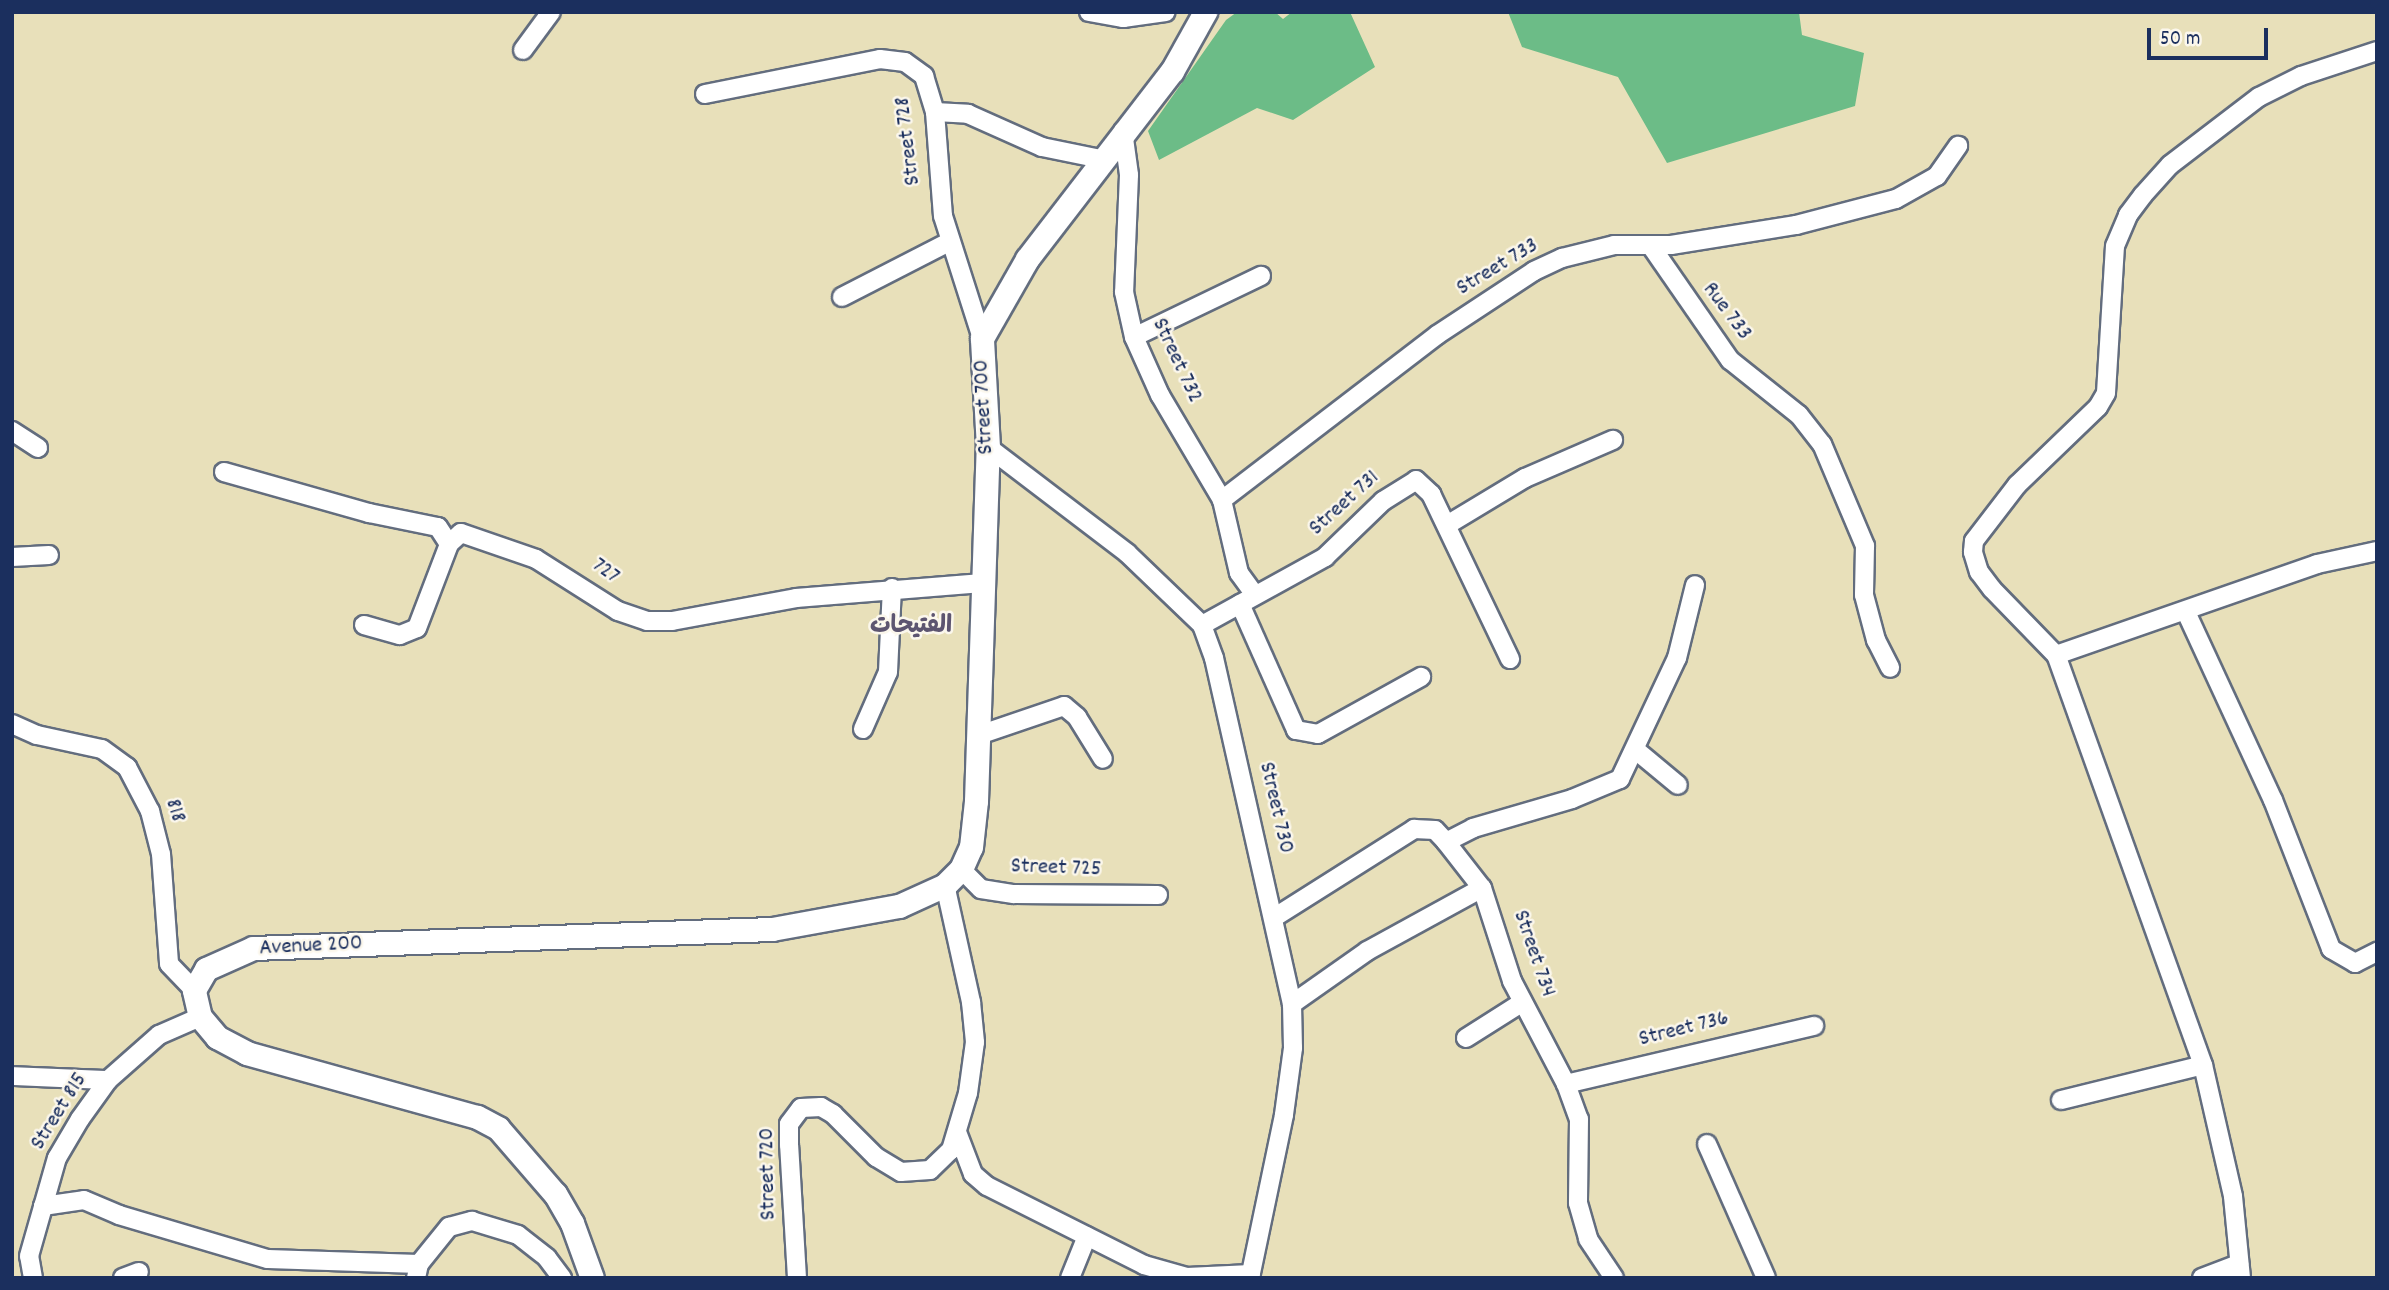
<!DOCTYPE html>
<meta charset="utf-8">
<style>
body{margin:0}
#map{position:relative;width:2389px;height:1290px;overflow:hidden;background:#e8e0ba;font-family:Dekko,"Playpen Sans Arabic",sans-serif}
div>[style]{position:absolute}
.forest>*{inset:0;background:#6cbc87}
.roads{filter:drop-shadow(2px 0 #636d7e) drop-shadow(-2px 0 #636d7e) drop-shadow(0 2px #636d7e) drop-shadow(0 -2px #636d7e)}
.minor>*{height:18px;margin:-9px;padding:0 9px;transform-origin:9px;border-radius:9px;background:#fff}
.major>*{height:23px;margin:-11.5px;padding:0 11.5px;transform-origin:11.5px;border-radius:11.5px;background:#fff}
span{translate:-50% -50%;white-space:nowrap;text-align:center;line-height:1.15;-webkit-text-stroke:5px #fbf7ec;paint-order:stroke}
.street-label{font-size:23px;color:#1b2f5e}
.neighbourhood-label{font-size:24px;color:#5d5570;font-weight:700}
.frame{position:absolute;inset:0;border:14px solid #1b2f5e;pointer-events:none}
.scale{position:absolute;left:2147px;top:28px;width:121px;height:32px;box-sizing:border-box;border:4px solid #1b2f5e;border-top:0;padding-left:9px;font-size:21px;line-height:24px;white-space:nowrap;color:#1b2f5e;-webkit-text-stroke:5px #fbf7ec;paint-order:stroke}
</style>
<div id="map">
<div class="forest">
<div style="clip-path:polygon(1237px 12px,1275px 12px,1283px 19px,1292px 12px,1350px 12px,1375px 67px,1293px 120px,1257px 108px,1159px 160px,1148px 131px,1226px 20px)"></div>
<div style="clip-path:polygon(1508px 12px,1799px 12px,1802px 35px,1864px 53px,1855px 106px,1667px 163px,1618px 77px,1522px 47px)"></div>
</div>
<div class="roads">
<div class="minor">
<div style="left:1089px;top:12px;width:35px;rotate:10deg"></div>
<div style="left:1123px;top:18px;width:43px;rotate:-7.9deg"></div>
<div style="left:523px;top:50px;width:47px;rotate:-53.6deg"></div>
<div style="left:705px;top:94px;width:178px;rotate:-11.3deg"></div>
<div style="left:880px;top:59px;width:25px;rotate:7deg"></div>
<div style="left:905px;top:62px;width:24px;rotate:36deg"></div>
<div style="left:924px;top:76px;width:38px;rotate:73deg"></div>
<div style="left:935px;top:112px;width:104px;rotate:85.6deg"></div>
<div style="left:943px;top:216px;width:128px;rotate:72.3deg"></div>
<div style="left:935px;top:112px;width:33px;rotate:3deg"></div>
<div style="left:968px;top:114px;width:81px;rotate:24deg"></div>
<div style="left:1042px;top:147px;width:60px;rotate:11.5deg"></div>
<div style="left:1123px;top:131px;width:44px;rotate:82.2deg"></div>
<div style="left:1129px;top:175px;width:117px;rotate:92.4deg"></div>
<div style="left:1124px;top:292px;width:46px;rotate:77.5deg"></div>
<div style="left:1134px;top:337px;width:64px;rotate:65.9deg"></div>
<div style="left:1160px;top:395px;width:122px;rotate:59.4deg"></div>
<div style="left:1222px;top:500px;width:75px;rotate:76.9deg"></div>
<div style="left:1239px;top:573px;width:26px;rotate:54deg"></div>
<div style="left:1651px;top:246px;width:139px;rotate:55.3deg"></div>
<div style="left:1730px;top:360px;width:88px;rotate:38.6deg"></div>
<div style="left:1799px;top:415px;width:37px;rotate:52deg"></div>
<div style="left:1822px;top:444px;width:111px;rotate:67.1deg"></div>
<div style="left:1865px;top:546px;width:49px;rotate:91.2deg"></div>
<div style="left:1864px;top:595px;width:47px;rotate:75.1deg"></div>
<div style="left:1876px;top:640px;width:31px;rotate:63deg"></div>
<div style="left:842px;top:297px;width:120px;rotate:-27.2deg"></div>
<div style="left:1134px;top:337px;width:141px;rotate:-25.7deg"></div>
<div style="left:12px;top:431px;width:31px;rotate:33deg"></div>
<div style="left:988px;top:447px;width:175px;rotate:37.3deg"></div>
<div style="left:1127px;top:553px;width:104px;rotate:43.8deg"></div>
<div style="left:1202px;top:625px;width:35px;rotate:70deg"></div>
<div style="left:1214px;top:658px;width:355px;rotate:77.3deg"></div>
<div style="left:1292px;top:1004px;width:44px;rotate:88.7deg"></div>
<div style="left:1293px;top:1048px;width:68px;rotate:97.7deg"></div>
<div style="left:1284px;top:1115px;width:167px;rotate:101.8deg"></div>
<div style="left:224px;top:472px;width:151px;rotate:15.8deg"></div>
<div style="left:369px;top:513px;width:70px;rotate:11.5deg"></div>
<div style="left:438px;top:527px;width:20px;rotate:57deg"></div>
<div style="left:449px;top:544px;width:16px;rotate:-43deg"></div>
<div style="left:461px;top:533px;width:79px;rotate:19.1deg"></div>
<div style="left:536px;top:559px;width:97px;rotate:32.4deg"></div>
<div style="left:618px;top:611px;width:31px;rotate:19deg"></div>
<div style="left:647px;top:621px;width:25px"></div>
<div style="left:672px;top:621px;width:126px;rotate:-10.5deg"></div>
<div style="left:796px;top:598px;width:187px;rotate:-4.6deg"></div>
<div style="left:1222px;top:500px;width:271px;rotate:-37.5deg"></div>
<div style="left:1437px;top:335px;width:116px;rotate:-33.4deg"></div>
<div style="left:1534px;top:271px;width:31px;rotate:-25deg"></div>
<div style="left:1562px;top:258px;width:54px;rotate:-14deg"></div>
<div style="left:1614px;top:245px;width:57px"></div>
<div style="left:1671px;top:245px;width:127px;rotate:-9.1deg"></div>
<div style="left:1796px;top:225px;width:103px;rotate:-14.6deg"></div>
<div style="left:1896px;top:199px;width:47px;rotate:-29.3deg"></div>
<div style="left:1937px;top:176px;width:37px;rotate:-55deg"></div>
<div style="left:1447px;top:525px;width:91px;rotate:-31.1deg"></div>
<div style="left:1525px;top:478px;width:96px;rotate:-23.4deg"></div>
<div style="left:12px;top:557px;width:37px;rotate:-3deg"></div>
<div style="left:1240px;top:604px;width:138px;rotate:66deg"></div>
<div style="left:1296px;top:730px;width:22px;rotate:10deg"></div>
<div style="left:1318px;top:734px;width:118px;rotate:-29deg"></div>
<div style="left:2186px;top:612px;width:207px;rotate:65.2deg"></div>
<div style="left:2273px;top:800px;width:160px;rotate:68.7deg"></div>
<div style="left:2331px;top:949px;width:28px;rotate:30deg"></div>
<div style="left:2355px;top:963px;width:25px;rotate:-27deg"></div>
<div style="left:364px;top:625px;width:37px;rotate:16deg"></div>
<div style="left:400px;top:635px;width:18px;rotate:-22deg"></div>
<div style="left:417px;top:628px;width:90px;rotate:-69.1deg"></div>
<div style="left:1202px;top:625px;width:141px;rotate:-28.9deg"></div>
<div style="left:1325px;top:557px;width:81px;rotate:-44deg"></div>
<div style="left:1383px;top:501px;width:39px;rotate:-32deg"></div>
<div style="left:1416px;top:480px;width:21px;rotate:43deg"></div>
<div style="left:1431px;top:494px;width:183px;rotate:64.4deg"></div>
<div style="left:2056px;top:655px;width:276px;rotate:-19.2deg"></div>
<div style="left:2317px;top:564px;width:61px;rotate:-12.2deg"></div>
<div style="left:12px;top:724px;width:27px;rotate:24deg"></div>
<div style="left:37px;top:735px;width:66px;rotate:12.2deg"></div>
<div style="left:102px;top:749px;width:31px;rotate:36deg"></div>
<div style="left:127px;top:767px;width:50px;rotate:62.4deg"></div>
<div style="left:150px;top:811px;width:44px;rotate:75.7deg"></div>
<div style="left:161px;top:854px;width:110px;rotate:85.8deg"></div>
<div style="left:169px;top:964px;width:36px;rotate:46deg"></div>
<div style="left:863px;top:729px;width:62px;rotate:-66.3deg"></div>
<div style="left:888px;top:672px;width:84px;rotate:-87.3deg"></div>
<div style="left:979px;top:735px;width:90px;rotate:-18.8deg"></div>
<div style="left:1064px;top:706px;width:17px;rotate:40deg"></div>
<div style="left:1077px;top:717px;width:49px;rotate:58.2deg"></div>
<div style="left:1637px;top:751px;width:53px;rotate:39.7deg"></div>
<div style="left:1446px;top:842px;width:30px;rotate:-27deg"></div>
<div style="left:1473px;top:828px;width:103px;rotate:-16.3deg"></div>
<div style="left:1572px;top:799px;width:52px;rotate:-22.6deg"></div>
<div style="left:1620px;top:779px;width:134px;rotate:-64.8deg"></div>
<div style="left:1677px;top:658px;width:75px;rotate:-76.1deg"></div>
<div style="left:961px;top:869px;width:28px;rotate:45deg"></div>
<div style="left:981px;top:889px;width:33px;rotate:9deg"></div>
<div style="left:1014px;top:894px;width:144px;rotate:0.4deg"></div>
<div style="left:1275px;top:917px;width:165px;rotate:-32.3deg"></div>
<div style="left:1414px;top:829px;width:21px;rotate:3deg"></div>
<div style="left:1435px;top:830px;width:16px;rotate:47deg"></div>
<div style="left:1446px;top:842px;width:58px;rotate:52deg"></div>
<div style="left:1482px;top:888px;width:98px;rotate:72.1deg"></div>
<div style="left:1512px;top:981px;width:116px;rotate:62.3deg"></div>
<div style="left:1566px;top:1084px;width:37px;rotate:70deg"></div>
<div style="left:1579px;top:1119px;width:84px;rotate:90.7deg"></div>
<div style="left:1578px;top:1203px;width:37px;rotate:74deg"></div>
<div style="left:1588px;top:1239px;width:47px;rotate:56.3deg"></div>
<div style="left:1292px;top:1004px;width:92px;rotate:-35.2deg"></div>
<div style="left:1367px;top:951px;width:131px;rotate:-28.7deg"></div>
<div style="left:1466px;top:1038px;width:67px;rotate:-32.3deg"></div>
<div style="left:12px;top:1076px;width:96px;rotate:2.4deg"></div>
<div style="left:1566px;top:1084px;width:255px;rotate:-13.2deg"></div>
<div style="left:2061px;top:1100px;width:146px;rotate:-13.8deg"></div>
<div style="left:957px;top:1132px;width:45px;rotate:69.1deg"></div>
<div style="left:973px;top:1174px;width:18px;rotate:41deg"></div>
<div style="left:987px;top:1186px;width:176px;rotate:26.7deg"></div>
<div style="left:1144px;top:1265px;width:45px;rotate:15.6deg"></div>
<div style="left:1187px;top:1277px;width:64px;rotate:-2.7deg"></div>
<div style="left:1707px;top:1144px;width:146px;rotate:66.2deg"></div>
<div style="left:43px;top:1206px;width:41px;rotate:-8.3deg"></div>
<div style="left:84px;top:1200px;width:38px;rotate:23deg"></div>
<div style="left:119px;top:1215px;width:155px;rotate:16.5deg"></div>
<div style="left:268px;top:1259px;width:151px;rotate:1.9deg"></div>
<div style="left:33px;top:1278px;width:22px;rotate:-100deg"></div>
<div style="left:29px;top:1256px;width:102px;rotate:-74.1deg"></div>
<div style="left:57px;top:1158px;width:45px;rotate:-59.5deg"></div>
<div style="left:80px;top:1119px;width:48px;rotate:-54.3deg"></div>
<div style="left:108px;top:1080px;width:68px;rotate:-41.4deg"></div>
<div style="left:159px;top:1035px;width:45px;rotate:-23.7deg"></div>
<div style="left:123px;top:1278px;width:17px;rotate:-21deg"></div>
<div style="left:416px;top:1278px;width:14px;rotate:-78deg"></div>
<div style="left:419px;top:1264px;width:48px;rotate:-51deg"></div>
<div style="left:449px;top:1227px;width:24px;rotate:-15deg"></div>
<div style="left:472px;top:1221px;width:48px;rotate:16.9deg"></div>
<div style="left:518px;top:1235px;width:37px;rotate:38deg"></div>
<div style="left:547px;top:1258px;width:25px;rotate:53deg"></div>
<div style="left:797px;top:1278px;width:133px;rotate:-93.4deg"></div>
<div style="left:789px;top:1145px;width:21px;rotate:-90deg"></div>
<div style="left:789px;top:1124px;width:20px;rotate:-53deg"></div>
<div style="left:801px;top:1108px;width:20px;rotate:-3deg"></div>
<div style="left:821px;top:1107px;width:14px;rotate:30deg"></div>
<div style="left:833px;top:1114px;width:61px;rotate:45deg"></div>
<div style="left:876px;top:1157px;width:29px;rotate:31deg"></div>
<div style="left:901px;top:1172px;width:29px;rotate:-4deg"></div>
<div style="left:930px;top:1170px;width:29px;rotate:-44deg"></div>
<div style="left:951px;top:1150px;width:59px;rotate:-73.4deg"></div>
<div style="left:968px;top:1093px;width:51px;rotate:-82.2deg"></div>
<div style="left:975px;top:1042px;width:40px;rotate:-95.7deg"></div>
<div style="left:971px;top:1002px;width:120px;rotate:-102.5deg"></div>
<div style="left:1070px;top:1278px;width:45px;rotate:-68deg"></div>
<div style="left:2202px;top:1278px;width:40px;rotate:-21deg"></div>
<div style="left:2241px;top:1278px;width:82px;rotate:-95.6deg"></div>
<div style="left:2233px;top:1196px;width:134px;rotate:-102.9deg"></div>
<div style="left:2203px;top:1065px;width:436px;rotate:-109.7deg"></div>
<div style="left:2056px;top:655px;width:92px;rotate:-134.1deg"></div>
<div style="left:1992px;top:589px;width:21px;rotate:-127deg"></div>
<div style="left:1979px;top:572px;width:21px;rotate:-107deg"></div>
<div style="left:1973px;top:552px;width:11px;rotate:-85deg"></div>
<div style="left:1974px;top:541px;width:71px;rotate:-52.5deg"></div>
<div style="left:2017px;top:485px;width:112px;rotate:-43.9deg"></div>
<div style="left:2098px;top:407px;width:16px;rotate:-60deg"></div>
<div style="left:2106px;top:393px;width:147px;rotate:-86.5deg"></div>
<div style="left:2115px;top:246px;width:34px;rotate:-67deg"></div>
<div style="left:2128px;top:215px;width:25px;rotate:-53deg"></div>
<div style="left:2143px;top:195px;width:40px;rotate:-48deg"></div>
<div style="left:2170px;top:165px;width:112px;rotate:-37.4deg"></div>
<div style="left:2259px;top:97px;width:47px;rotate:-26.6deg"></div>
<div style="left:2301px;top:76px;width:80px;rotate:-18.2deg"></div>
</div>
<div class="major">
<div style="left:592px;top:1278px;width:59px;rotate:-110deg"></div>
<div style="left:572px;top:1223px;width:34px;rotate:-120deg"></div>
<div style="left:555px;top:1194px;width:87px;rotate:-130.8deg"></div>
<div style="left:498px;top:1128px;width:24px;rotate:-152deg"></div>
<div style="left:477px;top:1117px;width:239px;rotate:-164.5deg"></div>
<div style="left:247px;top:1053px;width:34px;rotate:-152deg"></div>
<div style="left:217px;top:1037px;width:26px;rotate:-130deg"></div>
<div style="left:200px;top:1017px;width:28px;rotate:-103deg"></div>
<div style="left:194px;top:990px;width:24px;rotate:-60deg"></div>
<div style="left:206px;top:969px;width:51px;rotate:-24.1deg"></div>
<div style="left:253px;top:948px;width:519px;rotate:-2.1deg"></div>
<div style="left:772px;top:929px;width:129px;rotate:-10.3deg"></div>
<div style="left:899px;top:906px;width:51px;rotate:-24.5deg"></div>
<div style="left:945px;top:885px;width:23px;rotate:-45deg"></div>
<div style="left:961px;top:869px;width:24px;rotate:-66deg"></div>
<div style="left:971px;top:847px;width:46px;rotate:-83.8deg"></div>
<div style="left:976px;top:801px;width:354px;rotate:-88.1deg"></div>
<div style="left:988px;top:447px;width:109px;rotate:-93.2deg"></div>
<div style="left:982px;top:338px;width:91px;rotate:-60.3deg"></div>
<div style="left:1027px;top:259px;width:237px;rotate:-52.4deg"></div>
<div style="left:1172px;top:71px;width:68px;rotate:-60.8deg"></div>
</div>
</div>
<div class="street-label">
<span style="left:909px;top:141px;rotate:-97deg">Street 728</span>
<span style="left:1498px;top:268px;rotate:-31deg">Street 733</span>
<span style="left:1726px;top:312px;rotate:53deg">Rue 733</span>
<span style="left:1176px;top:361px;rotate:65deg">Street 732</span>
<span style="left:985px;top:407px;rotate:-93deg">Street 700</span>
<span style="left:1345px;top:504px;rotate:-42deg">Street 731</span>
<span style="left:605px;top:572px;rotate:36deg">727</span>
<span style="left:1275px;top:808px;rotate:77deg">Street 730</span>
<span style="left:174px;top:811px;rotate:72deg">818</span>
<span style="left:1056px;top:869px;rotate:2deg">Street 725</span>
<span style="left:311px;top:947px;rotate:-3deg">Avenue 200</span>
<span style="left:1533px;top:954px;rotate:71deg">Street 734</span>
<span style="left:1684px;top:1030px;rotate:-14deg">Street 736</span>
<span style="left:60px;top:1112px;rotate:-58deg">Street 815</span>
<span style="left:769px;top:1174px;rotate:-91deg">Street 720</span>
</div>
<div class="neighbourhood-label">
<span style="left:911px;top:628px">الفتيحات</span>
</div>
<div class="frame"></div>
<div class="scale">50 m</div>
</div>
